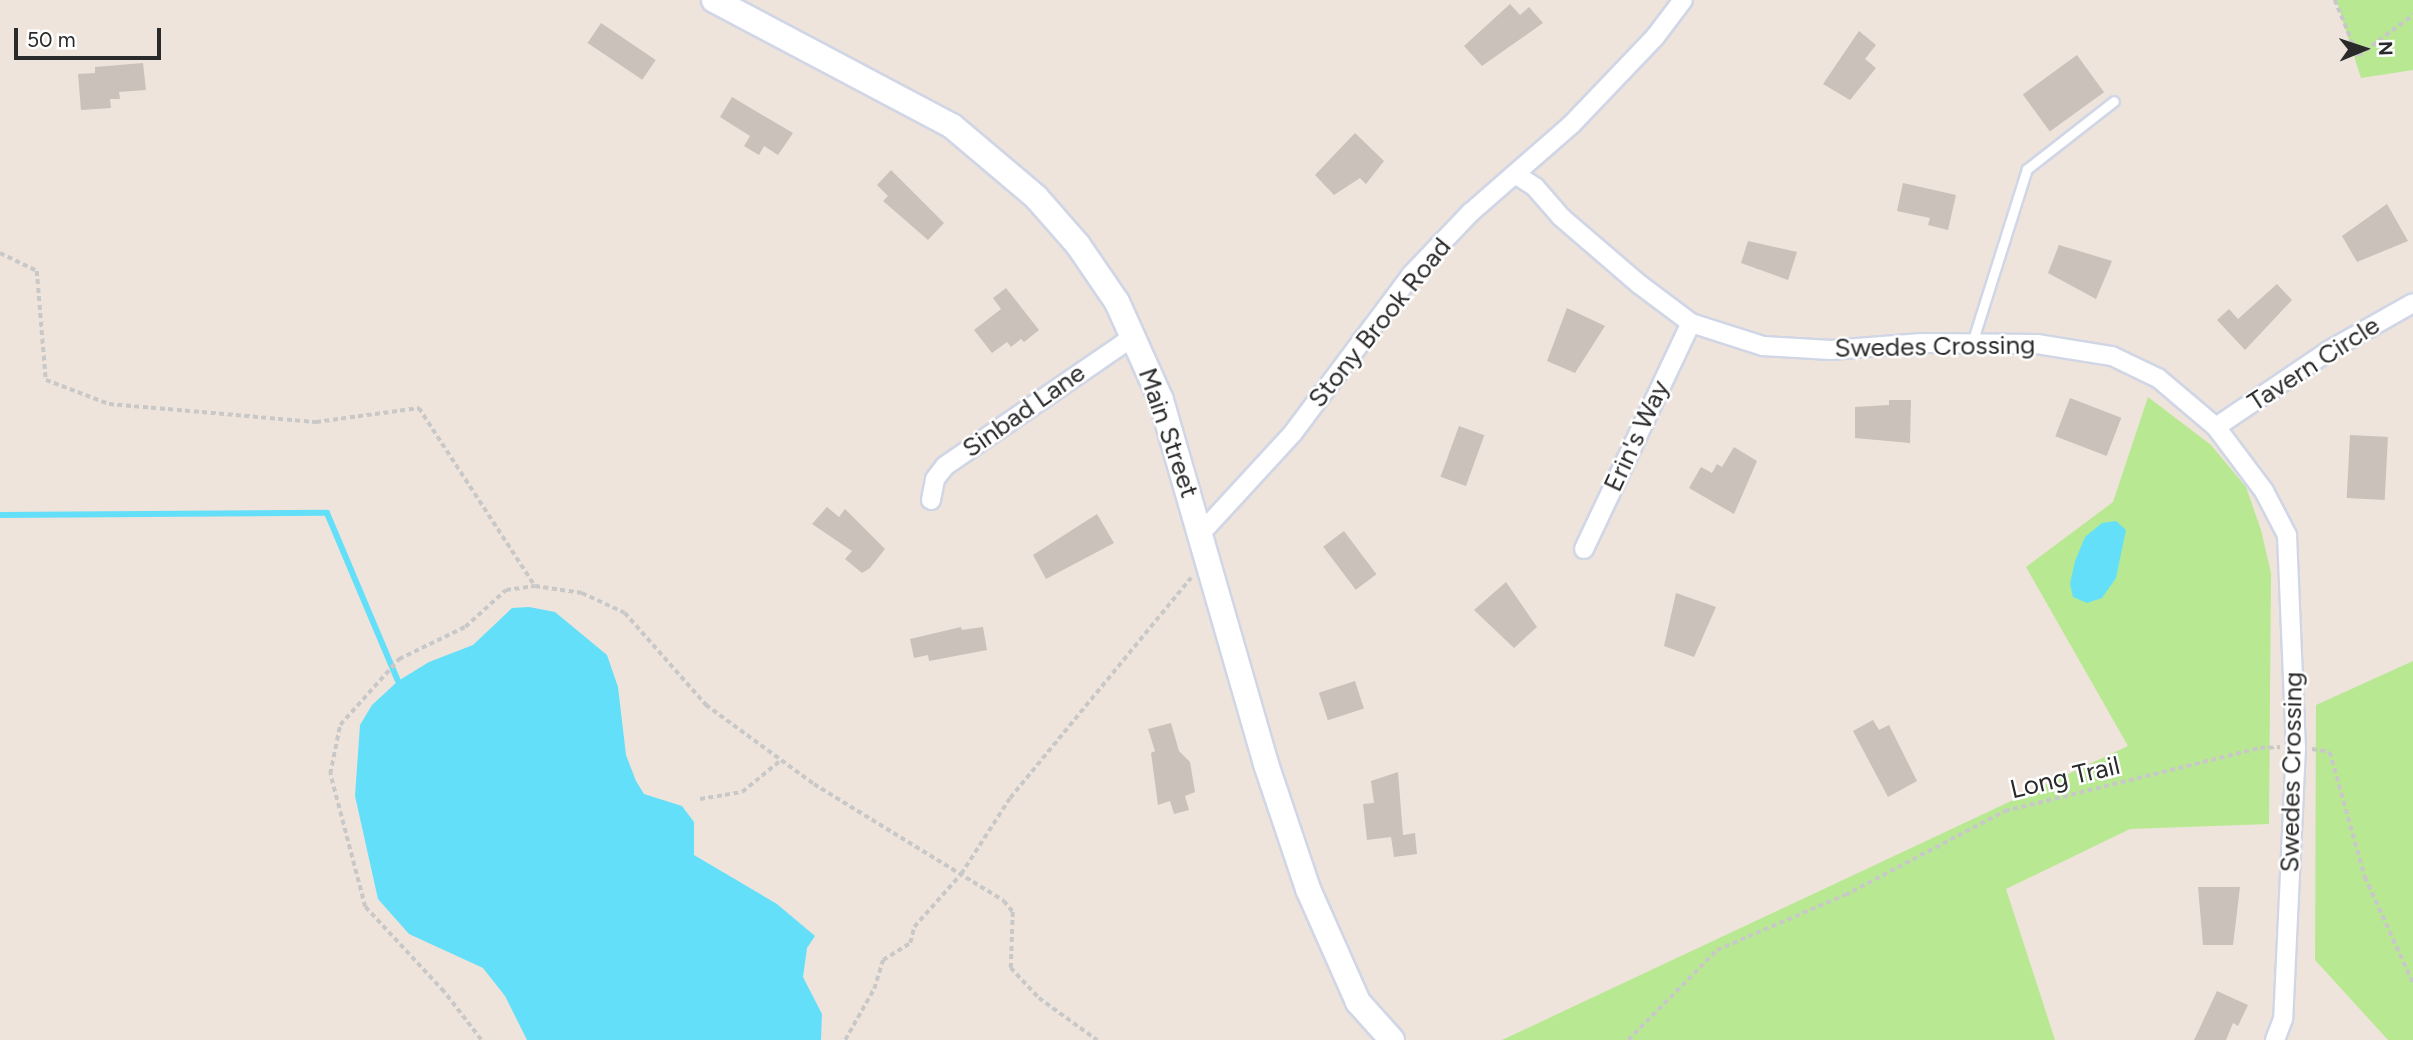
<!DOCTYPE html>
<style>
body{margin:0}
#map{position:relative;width:2413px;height:1040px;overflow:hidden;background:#eee4db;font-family:Figtree,sans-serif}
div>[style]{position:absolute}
.green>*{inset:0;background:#b8e992}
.water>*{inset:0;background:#64dff9}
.stream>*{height:6px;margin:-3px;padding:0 3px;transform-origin:3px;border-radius:3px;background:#64dff9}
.building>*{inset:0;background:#c9c1ba;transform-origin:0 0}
.path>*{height:3.5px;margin-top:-1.75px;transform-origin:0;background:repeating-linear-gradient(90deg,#c8c8c8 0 5px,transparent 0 8.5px)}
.roads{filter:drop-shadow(2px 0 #d0d6e5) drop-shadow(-2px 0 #d0d6e5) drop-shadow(0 2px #d0d6e5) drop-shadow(0 -2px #d0d6e5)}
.lane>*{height:9px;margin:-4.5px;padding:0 4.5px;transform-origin:4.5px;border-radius:4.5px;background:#fff}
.street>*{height:18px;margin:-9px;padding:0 9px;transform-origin:9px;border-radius:9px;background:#fff}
.secondary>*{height:24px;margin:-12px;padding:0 12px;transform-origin:12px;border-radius:12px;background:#fff}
span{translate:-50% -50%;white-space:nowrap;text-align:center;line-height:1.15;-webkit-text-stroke:5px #fff;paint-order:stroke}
.street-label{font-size:26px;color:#2a2a2a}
.north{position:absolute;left:2329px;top:14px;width:70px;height:70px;-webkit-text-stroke:5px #fff;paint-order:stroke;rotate:88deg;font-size:19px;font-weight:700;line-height:28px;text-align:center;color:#2a2a2a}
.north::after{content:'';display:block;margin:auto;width:24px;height:32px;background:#2a2a2a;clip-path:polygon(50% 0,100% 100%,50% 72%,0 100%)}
.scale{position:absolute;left:14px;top:28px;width:147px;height:32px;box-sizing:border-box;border:4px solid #2a2a2a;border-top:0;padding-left:9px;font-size:21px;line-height:24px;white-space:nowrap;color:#2a2a2a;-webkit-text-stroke:5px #fff;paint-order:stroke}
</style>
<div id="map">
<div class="green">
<div style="clip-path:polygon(2336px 0,2413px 0,2413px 70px,2361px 78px)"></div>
<div style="clip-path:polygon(2148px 397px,2211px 445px,2246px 487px,2261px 530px,2271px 573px,2269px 824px,2130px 829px,2006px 889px,2055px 1040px,1502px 1040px,2128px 746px,2026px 567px,2113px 502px)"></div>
<div style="clip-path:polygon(2413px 661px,2413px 1040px,2388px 1040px,2315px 960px,2316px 705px)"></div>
</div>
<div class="water">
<div style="clip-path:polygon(2116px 521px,2126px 530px,2116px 578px,2102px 598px,2087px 603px,2073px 597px,2070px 584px,2075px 561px,2085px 537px,2102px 523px)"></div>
<div style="clip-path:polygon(529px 607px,555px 612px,607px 655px,618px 687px,626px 755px,636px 781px,644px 794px,682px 806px,694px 822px,694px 855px,777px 904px,815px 936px,807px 948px,803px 977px,822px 1014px,821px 1040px,527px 1040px,505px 996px,483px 968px,409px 934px,378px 899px,355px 796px,360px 725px,372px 705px,398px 681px,429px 662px,473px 645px,512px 608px)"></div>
</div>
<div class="stream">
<div style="left:0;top:515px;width:327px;rotate:-0.4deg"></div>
<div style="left:327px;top:513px;width:182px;rotate:67.1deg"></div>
</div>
<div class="building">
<div style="clip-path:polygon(1510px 4px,1520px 15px,1529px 7px,1543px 23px,1482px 66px,1464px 46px)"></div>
<div style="left:601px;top:23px;width:66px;height:24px;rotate:34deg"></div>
<div style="clip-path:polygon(1859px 31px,1876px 45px,1865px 59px,1876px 68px,1850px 100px,1823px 84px)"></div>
<div style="left:2077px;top:55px;width:46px;height:67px;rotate:54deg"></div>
<div style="clip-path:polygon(143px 63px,146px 90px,119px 92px,120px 99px,110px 99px,111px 108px,81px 110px,78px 74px,95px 73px,95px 67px)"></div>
<div style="clip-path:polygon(732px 97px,793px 133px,778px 155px,764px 146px,759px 155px,744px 146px,750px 136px,720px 117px)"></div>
<div style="clip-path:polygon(1355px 133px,1384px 161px,1366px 184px,1360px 178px,1334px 195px,1315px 175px)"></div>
<div style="clip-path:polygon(891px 170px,944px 223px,928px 240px,883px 201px,888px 196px,877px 185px)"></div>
<div style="clip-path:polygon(1903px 183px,1956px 195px,1948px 230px,1928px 225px,1930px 218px,1897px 211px)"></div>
<div style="clip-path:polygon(2387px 204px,2408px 241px,2357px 262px,2342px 236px)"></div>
<div style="clip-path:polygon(1748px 241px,1797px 252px,1788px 280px,1741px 263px)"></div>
<div style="clip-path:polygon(2059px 245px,2112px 261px,2096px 299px,2048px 273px)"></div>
<div style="clip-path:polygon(2277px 284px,2292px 300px,2245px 350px,2217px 320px,2229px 309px,2238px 319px)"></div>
<div style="clip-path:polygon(1006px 288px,1039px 330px,1024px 342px,1021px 339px,1011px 347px,1007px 342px,992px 353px,974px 330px,1001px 309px,993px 298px)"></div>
<div style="clip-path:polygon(1567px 308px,1605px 326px,1575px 373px,1547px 361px)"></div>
<div style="left:2070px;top:398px;width:55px;height:41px;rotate:21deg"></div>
<div style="clip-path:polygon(1889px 400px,1911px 400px,1910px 443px,1855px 438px,1855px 407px,1889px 405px)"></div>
<div style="left:1459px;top:426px;width:27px;height:54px;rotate:20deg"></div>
<div style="left:2350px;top:435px;width:38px;height:63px;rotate:3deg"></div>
<div style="clip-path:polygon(1734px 447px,1757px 461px,1734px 514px,1689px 488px,1701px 467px,1712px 473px,1717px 464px,1722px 467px)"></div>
<div style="clip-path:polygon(827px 507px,839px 517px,845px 509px,885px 549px,870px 568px,862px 573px,845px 559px,852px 551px,812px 524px)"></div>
<div style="clip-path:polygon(1097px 514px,1114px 543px,1046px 579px,1033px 555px)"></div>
<div style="left:1344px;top:531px;width:54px;height:26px;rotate:53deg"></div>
<div style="clip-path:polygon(1506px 582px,1537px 627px,1514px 648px,1474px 610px)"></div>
<div style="clip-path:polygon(1676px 593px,1716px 607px,1694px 657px,1664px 646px)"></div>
<div style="clip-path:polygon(961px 627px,962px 630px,983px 627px,987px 650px,929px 661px,928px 655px,914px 658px,910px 639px)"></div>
<div style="left:1355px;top:681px;width:29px;height:38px;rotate:72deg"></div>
<div style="clip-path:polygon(1873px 720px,1879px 730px,1889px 725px,1917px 781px,1888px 797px,1853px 731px)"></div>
<div style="clip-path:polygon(1171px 723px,1179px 751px,1190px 762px,1195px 792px,1185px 796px,1189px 810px,1174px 814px,1170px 801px,1158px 805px,1151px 753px,1155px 751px,1148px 729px)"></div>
<div style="clip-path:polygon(1398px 772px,1403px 835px,1415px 833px,1417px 854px,1394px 857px,1391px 837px,1367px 840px,1363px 804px,1374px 803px,1371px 781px)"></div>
<div style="clip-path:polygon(2198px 887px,2240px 887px,2233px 945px,2203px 945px)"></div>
<div style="clip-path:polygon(2217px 991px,2248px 1005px,2238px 1026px,2233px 1023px,2226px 1040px,2194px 1040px)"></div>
</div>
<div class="path">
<div style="left:2335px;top:0;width:61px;rotate:67.7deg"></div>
<div style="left:2358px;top:56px;width:69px;rotate:-36.7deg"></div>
<div style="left:0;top:253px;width:41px;rotate:25.9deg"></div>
<div style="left:37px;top:271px;width:109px;rotate:85.3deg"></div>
<div style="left:46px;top:380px;width:67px;rotate:20.9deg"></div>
<div style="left:109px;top:404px;width:208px;rotate:5deg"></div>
<div style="left:316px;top:422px;width:104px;rotate:-7.7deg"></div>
<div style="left:419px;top:408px;width:212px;rotate:56.9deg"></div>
<div style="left:2312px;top:749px;width:18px;rotate:9deg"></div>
<div style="left:2330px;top:752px;width:130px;rotate:74.4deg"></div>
<div style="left:2365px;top:877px;width:116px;rotate:65.6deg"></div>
<div style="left:700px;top:799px;width:43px;rotate:-9.5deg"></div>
<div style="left:742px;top:792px;width:50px;rotate:-39.4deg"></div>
<div style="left:481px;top:1040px;width:61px;rotate:-127.6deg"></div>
<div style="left:444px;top:992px;width:116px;rotate:-132.9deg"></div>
<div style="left:365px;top:907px;width:138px;rotate:-104.7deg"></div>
<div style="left:330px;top:774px;width:50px;rotate:-78.5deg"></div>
<div style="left:340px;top:725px;width:89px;rotate:-48.2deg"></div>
<div style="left:399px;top:659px;width:73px;rotate:-25.9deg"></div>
<div style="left:465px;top:627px;width:55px;rotate:-42.1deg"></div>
<div style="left:506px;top:590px;width:29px;rotate:-8deg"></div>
<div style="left:535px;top:586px;width:48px;rotate:8.5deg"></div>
<div style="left:582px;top:593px;width:47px;rotate:24.9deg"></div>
<div style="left:625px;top:613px;width:123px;rotate:48.6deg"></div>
<div style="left:706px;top:705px;width:134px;rotate:36.2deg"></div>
<div style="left:814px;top:784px;width:223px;rotate:31.6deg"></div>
<div style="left:1004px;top:901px;width:14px;rotate:51deg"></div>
<div style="left:1013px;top:912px;width:56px;rotate:92deg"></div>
<div style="left:1011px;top:968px;width:41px;rotate:47deg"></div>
<div style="left:1039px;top:998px;width:72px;rotate:35.9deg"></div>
<div style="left:845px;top:1040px;width:59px;rotate:-60.4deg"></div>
<div style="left:874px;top:989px;width:30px;rotate:-73deg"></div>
<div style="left:883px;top:960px;width:32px;rotate:-32deg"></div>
<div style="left:910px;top:943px;width:16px;rotate:-76deg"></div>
<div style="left:914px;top:927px;width:71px;rotate:-48.4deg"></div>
<div style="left:961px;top:874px;width:90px;rotate:-57.2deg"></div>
<div style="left:1010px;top:798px;width:285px;rotate:-50.6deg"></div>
<div style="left:1628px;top:1040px;width:127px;rotate:-45.3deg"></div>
<div style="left:1717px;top:950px;width:139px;rotate:-23.3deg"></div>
<div style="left:1845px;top:895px;width:181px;rotate:-27.7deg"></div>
<div style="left:2005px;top:811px;width:263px;rotate:-13.9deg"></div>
<div style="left:2260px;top:748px;width:20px;rotate:-3deg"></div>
</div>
<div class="roads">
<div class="lane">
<div style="left:1972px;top:343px;width:182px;rotate:-72.5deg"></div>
<div style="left:2027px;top:169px;width:110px;rotate:-38deg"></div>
</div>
<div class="street">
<div style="left:1515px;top:174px;width:24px;rotate:33deg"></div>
<div style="left:1535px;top:187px;width:40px;rotate:49deg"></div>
<div style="left:1561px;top:217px;width:103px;rotate:40.7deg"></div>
<div style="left:1639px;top:284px;width:65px;rotate:36.9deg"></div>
<div style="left:1691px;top:323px;width:76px;rotate:17.7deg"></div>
<div style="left:1763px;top:346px;width:68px;rotate:3.4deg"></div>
<div style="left:1831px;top:350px;width:91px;rotate:-4.4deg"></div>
<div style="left:1922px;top:343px;width:115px;rotate:0.5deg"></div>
<div style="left:2037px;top:344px;width:76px;rotate:9.1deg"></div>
<div style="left:2112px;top:356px;width:51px;rotate:25.6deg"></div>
<div style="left:2158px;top:378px;width:76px;rotate:40.2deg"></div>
<div style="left:2216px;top:427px;width:80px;rotate:53.1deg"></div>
<div style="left:2264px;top:491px;width:50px;rotate:62.4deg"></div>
<div style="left:2287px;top:535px;width:212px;rotate:87.6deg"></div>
<div style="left:2296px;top:747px;width:272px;rotate:92.7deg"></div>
<div style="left:2283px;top:1019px;width:22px;rotate:111deg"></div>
<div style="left:2216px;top:427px;width:138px;rotate:-34deg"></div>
<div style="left:2330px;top:350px;width:95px;rotate:-29.5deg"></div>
<div style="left:931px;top:500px;width:21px;rotate:-79deg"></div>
<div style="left:935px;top:479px;width:16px;rotate:-52deg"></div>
<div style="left:945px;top:466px;width:229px;rotate:-34.5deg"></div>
<div style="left:1202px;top:532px;width:134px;rotate:-47.4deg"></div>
<div style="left:1293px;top:433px;width:197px;rotate:-53.2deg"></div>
<div style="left:1411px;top:275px;width:86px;rotate:-46.4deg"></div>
<div style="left:1470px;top:213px;width:134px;rotate:-41.1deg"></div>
<div style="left:1571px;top:125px;width:122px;rotate:-46.3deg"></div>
<div style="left:1655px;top:37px;width:46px;rotate:-52.9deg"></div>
<div style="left:1584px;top:549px;width:250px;rotate:-64.7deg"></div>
</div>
<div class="secondary">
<div style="left:714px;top:0;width:269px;rotate:27.9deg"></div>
<div style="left:952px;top:126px;width:110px;rotate:40.2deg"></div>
<div style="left:1036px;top:197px;width:64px;rotate:48.8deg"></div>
<div style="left:1078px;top:245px;width:69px;rotate:55.6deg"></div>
<div style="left:1117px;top:302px;width:107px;rotate:65.8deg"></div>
<div style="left:1161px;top:400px;width:379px;rotate:73.9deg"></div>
<div style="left:1266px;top:764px;width:132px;rotate:71.4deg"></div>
<div style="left:1308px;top:889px;width:124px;rotate:66.1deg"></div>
<div style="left:1358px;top:1002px;width:51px;rotate:48.2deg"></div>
</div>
</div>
<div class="street-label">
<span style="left:1380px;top:323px;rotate:-51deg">Stony Brook Road</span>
<span style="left:1935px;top:347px;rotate:-1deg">Swedes Crossing</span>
<span style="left:2314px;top:364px;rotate:-33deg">Tavern Circle</span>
<span style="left:1024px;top:411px;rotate:-35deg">Sinbad Lane</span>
<span style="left:1168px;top:433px;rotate:71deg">Main Street</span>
<span style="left:1637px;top:436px;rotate:-65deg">Erin's Way</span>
<span style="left:2292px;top:772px;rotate:-89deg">Swedes Crossing</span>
<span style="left:2065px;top:778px;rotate:-13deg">Long Trail</span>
</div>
<div class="north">N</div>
<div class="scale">50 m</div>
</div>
